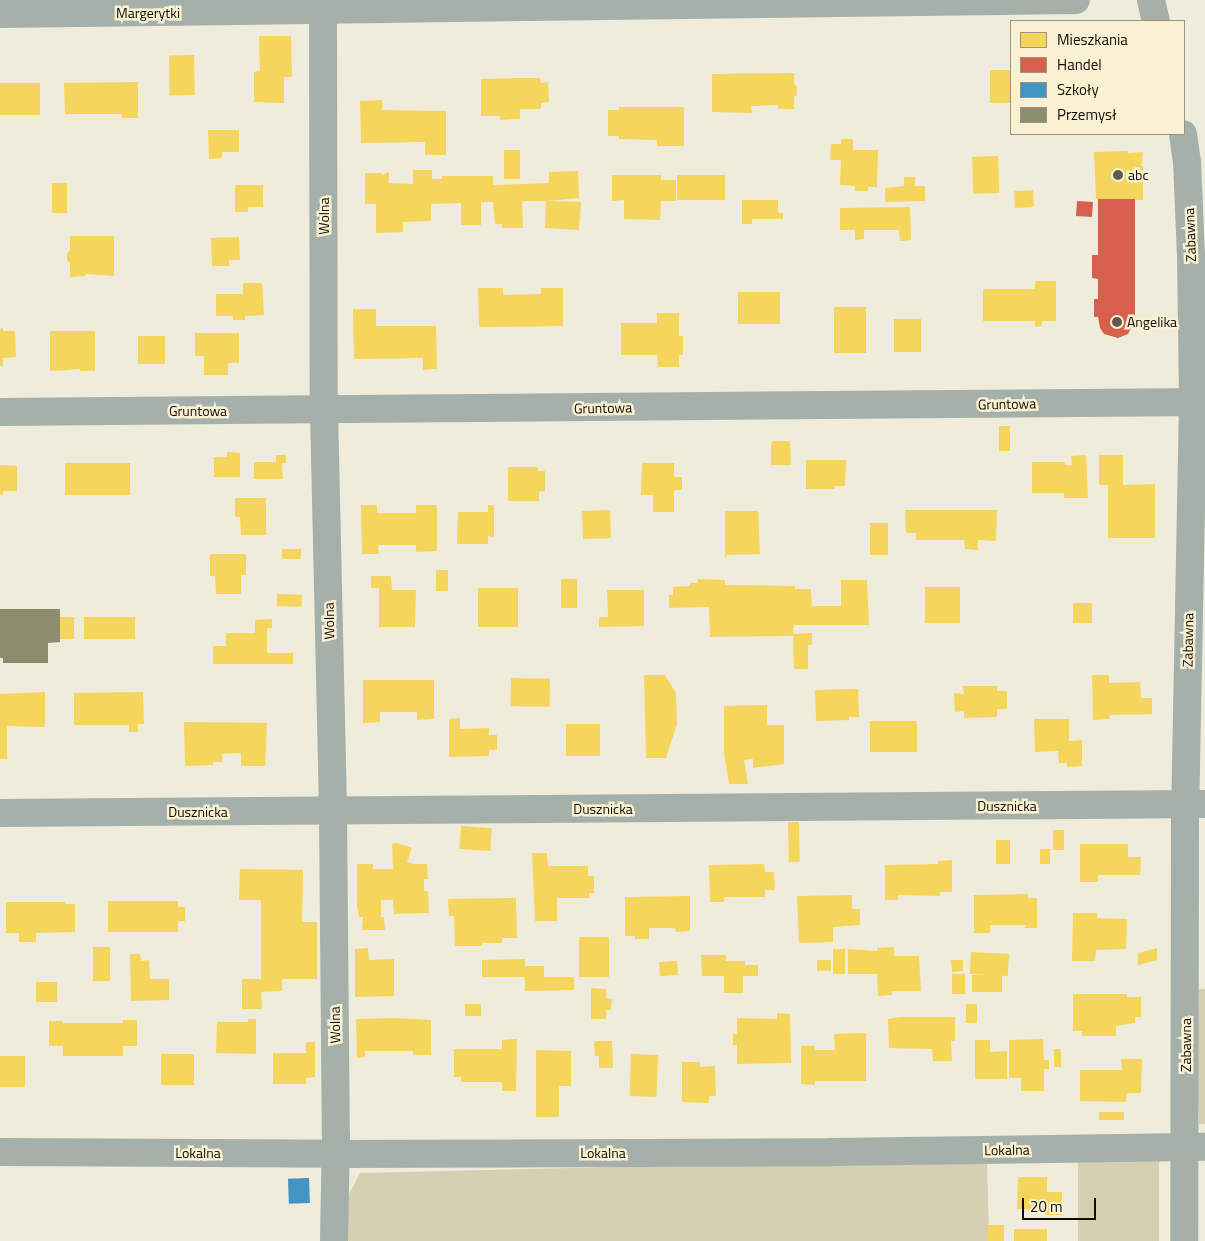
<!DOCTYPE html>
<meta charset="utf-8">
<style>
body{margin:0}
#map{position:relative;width:1205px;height:1241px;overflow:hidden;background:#f0ecdb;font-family:"Titillium Web",sans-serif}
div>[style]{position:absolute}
.forest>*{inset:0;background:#d7cfb2;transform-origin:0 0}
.homes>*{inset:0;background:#f6d55c;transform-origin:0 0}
.shops>*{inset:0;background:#d6604d;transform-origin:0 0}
.schools>*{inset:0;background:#4393c3;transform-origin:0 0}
.industry>*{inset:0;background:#8c8c6e}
.minor>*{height:28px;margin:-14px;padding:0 14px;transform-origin:14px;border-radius:14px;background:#a4b0a9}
.dots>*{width:14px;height:14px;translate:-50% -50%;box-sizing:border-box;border:2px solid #f9f1d2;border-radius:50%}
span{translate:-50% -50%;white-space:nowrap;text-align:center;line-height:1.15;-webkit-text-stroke:5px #f9f1d2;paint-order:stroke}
.street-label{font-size:14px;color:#0e0b03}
.poi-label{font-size:14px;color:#0e0b03}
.left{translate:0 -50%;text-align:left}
.legend{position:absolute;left:1010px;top:20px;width:175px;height:115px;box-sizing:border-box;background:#f9f1d2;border:1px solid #9b957f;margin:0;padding:6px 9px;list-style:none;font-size:15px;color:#0e0b03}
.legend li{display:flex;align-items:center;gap:10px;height:25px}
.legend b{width:25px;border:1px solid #9b957f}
.scale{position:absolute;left:1022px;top:1198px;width:74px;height:22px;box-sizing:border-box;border:2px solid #0e0b03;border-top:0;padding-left:6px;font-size:15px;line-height:18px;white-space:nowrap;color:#0e0b03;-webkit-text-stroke:4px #f9f1d2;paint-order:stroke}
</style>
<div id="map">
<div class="forest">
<div style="clip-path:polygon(1196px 989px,1205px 989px,1205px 1124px,1199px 1124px)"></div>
<div style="left:1078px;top:1157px;width:81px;height:84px"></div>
<div style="clip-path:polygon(987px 1158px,989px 1241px,348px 1241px,348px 1196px,360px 1173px)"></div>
</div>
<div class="homes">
<div style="clip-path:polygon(259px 36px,291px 36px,292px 77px,284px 77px,284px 103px,254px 102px,254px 72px,260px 71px)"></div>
<div style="left:194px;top:55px;width:40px;height:25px;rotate:89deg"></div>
<div style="left:990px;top:70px;width:21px;height:33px"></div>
<div style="clip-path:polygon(794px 73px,794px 84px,797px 86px,797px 95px,794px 97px,794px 109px,778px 109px,778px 105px,759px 106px,751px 106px,752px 113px,712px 112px,712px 74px)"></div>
<div style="clip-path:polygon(520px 78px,540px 78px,541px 83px,548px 82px,549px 102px,541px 103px,541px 109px,520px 109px,520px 119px,500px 120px,500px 116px,481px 116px,481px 79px)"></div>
<div style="clip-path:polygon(138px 82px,138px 118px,122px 118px,122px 114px,65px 114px,64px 83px)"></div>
<div style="left:0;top:83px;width:40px;height:32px"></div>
<div style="clip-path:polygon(382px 100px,382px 110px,446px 111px,446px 155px,425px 155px,425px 142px,361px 143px,360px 101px)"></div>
<div style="clip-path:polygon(619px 107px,684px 107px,684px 146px,657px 146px,657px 140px,619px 139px,619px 136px,608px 136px,608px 110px,619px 110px)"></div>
<div style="clip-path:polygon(208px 130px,239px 130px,239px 152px,222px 152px,222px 158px,209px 159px)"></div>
<div style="clip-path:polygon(841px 139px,853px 139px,853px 150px,878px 150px,877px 187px,868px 187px,868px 191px,855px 191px,855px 186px,840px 185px,841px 160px,830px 160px,831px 144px,841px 144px)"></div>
<div style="left:504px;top:150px;width:16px;height:29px"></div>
<div style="clip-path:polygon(1128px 151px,1128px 153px,1143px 152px,1141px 166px,1143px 166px,1143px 200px,1096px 199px,1094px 152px)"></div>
<div style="left:998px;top:156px;width:37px;height:26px;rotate:88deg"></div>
<div style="clip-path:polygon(413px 170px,432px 170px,432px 179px,442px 179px,442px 176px,493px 176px,493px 185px,549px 183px,549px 172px,578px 171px,579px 198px,547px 201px,581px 202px,579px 230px,545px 228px,546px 201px,522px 201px,523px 228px,502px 228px,502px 224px,495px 224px,493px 202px,481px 202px,481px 225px,461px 225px,461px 203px,431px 204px,431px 221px,403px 222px,403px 232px,376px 233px,376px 204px,365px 204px,365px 173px,382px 173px,382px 175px,389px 172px,389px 183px,413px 184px)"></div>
<div style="clip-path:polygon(612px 175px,661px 175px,661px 180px,676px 180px,676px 201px,661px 201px,660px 220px,624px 219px,624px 200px,612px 201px)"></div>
<div style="left:725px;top:175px;width:25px;height:48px;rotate:90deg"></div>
<div style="clip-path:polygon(904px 177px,915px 177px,915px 186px,925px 186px,925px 201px,885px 202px,885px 188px,904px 186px)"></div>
<div style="left:52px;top:183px;width:15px;height:30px"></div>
<div style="clip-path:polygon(235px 185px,263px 185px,263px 207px,248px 207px,248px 212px,235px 212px)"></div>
<div style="left:1033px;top:190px;width:17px;height:19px;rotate:87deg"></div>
<div style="clip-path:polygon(742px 200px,778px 200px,778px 213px,783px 213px,783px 219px,752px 219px,752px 224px,742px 224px)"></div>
<div style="clip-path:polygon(910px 207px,911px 240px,900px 241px,899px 230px,864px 230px,864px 239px,855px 240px,855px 230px,840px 230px,840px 208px)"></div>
<div style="clip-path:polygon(70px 236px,114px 236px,114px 276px,85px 274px,85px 276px,70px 277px,70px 263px,67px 260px,67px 253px,70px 250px)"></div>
<div style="clip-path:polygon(239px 237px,240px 260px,229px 260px,229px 266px,212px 266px,211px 238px)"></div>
<div style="clip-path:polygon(1035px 281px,1056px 281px,1056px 321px,1042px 321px,1042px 326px,1035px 327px,1035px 321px,983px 321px,983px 289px,1035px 289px)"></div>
<div style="clip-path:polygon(243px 283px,262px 283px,264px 315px,245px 316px,245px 320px,233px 320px,233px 316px,216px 316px,216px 294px,243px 294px)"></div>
<div style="clip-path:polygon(478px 288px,503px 288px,503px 295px,541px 294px,541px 288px,563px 288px,563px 326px,479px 327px)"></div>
<div style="left:738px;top:292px;width:42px;height:32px"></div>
<div style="left:834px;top:307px;width:32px;height:46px"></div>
<div style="clip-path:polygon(353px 309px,376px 309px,376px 326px,436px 326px,437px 369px,423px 370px,423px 358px,354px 359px)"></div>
<div style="clip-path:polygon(657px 313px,679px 313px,679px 336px,683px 336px,683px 355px,679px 355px,679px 367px,658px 367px,657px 355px,621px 355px,621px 323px,657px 323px)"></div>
<div style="left:894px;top:319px;width:27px;height:33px"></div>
<div style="clip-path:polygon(3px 328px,3px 331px,15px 331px,16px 357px,3px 358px,3px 366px,0 366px,0 329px)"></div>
<div style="clip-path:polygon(50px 331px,95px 331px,95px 371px,80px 371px,80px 369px,50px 371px)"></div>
<div style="clip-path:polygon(195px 333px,239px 333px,239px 363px,228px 363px,228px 375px,204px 375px,204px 356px,195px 356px)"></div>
<div style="left:138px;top:336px;width:27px;height:28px"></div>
<div style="left:1010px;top:426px;width:25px;height:11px;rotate:90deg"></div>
<div style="clip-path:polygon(773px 441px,790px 441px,791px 465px,771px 465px,771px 444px)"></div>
<div style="clip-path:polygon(227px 452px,240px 453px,240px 477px,214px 477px,214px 457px,227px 457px)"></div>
<div style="clip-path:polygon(276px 455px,286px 455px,286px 463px,282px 463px,283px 479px,254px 479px,254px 462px,276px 462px)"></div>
<div style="clip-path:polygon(1086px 455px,1088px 498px,1064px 498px,1064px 493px,1032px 493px,1032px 462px,1065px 462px,1065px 465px,1072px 465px,1071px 456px)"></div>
<div style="clip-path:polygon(1099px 455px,1123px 455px,1123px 485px,1155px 484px,1155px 538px,1108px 538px,1108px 485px,1099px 485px)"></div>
<div style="clip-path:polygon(806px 460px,846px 460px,845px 486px,834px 486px,835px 489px,806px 489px)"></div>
<div style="left:65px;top:463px;width:65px;height:32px"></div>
<div style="clip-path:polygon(642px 463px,674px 463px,674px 477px,682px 477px,682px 490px,674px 490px,674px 512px,653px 512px,653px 495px,641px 495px)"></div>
<div style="clip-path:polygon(0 465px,17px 466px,17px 491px,3px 491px,3px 495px,0 495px)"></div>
<div style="clip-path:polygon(508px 467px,538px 467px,538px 471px,545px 471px,545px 491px,539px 492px,539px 501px,508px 501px)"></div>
<div style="clip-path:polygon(235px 498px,266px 498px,266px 535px,241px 535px,240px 517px,235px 517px)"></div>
<div style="clip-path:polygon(361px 505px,377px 505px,377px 513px,416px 513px,416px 505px,437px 505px,437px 551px,416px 552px,416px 545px,378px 545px,379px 554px,362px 554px)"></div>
<div style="clip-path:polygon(488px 505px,494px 505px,494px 537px,488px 536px,488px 544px,457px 544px,458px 512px,488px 512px)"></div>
<div style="clip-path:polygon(758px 507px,760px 554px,727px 555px,725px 559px,725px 511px,758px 511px)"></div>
<div style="left:610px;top:510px;width:28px;height:28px;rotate:88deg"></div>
<div style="clip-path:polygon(905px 510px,997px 510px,996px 541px,978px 540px,978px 550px,965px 549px,964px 540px,916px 540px,916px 533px,906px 533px)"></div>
<div style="left:888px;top:523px;width:32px;height:18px;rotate:90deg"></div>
<div style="left:282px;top:549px;width:19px;height:10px"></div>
<div style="clip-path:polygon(210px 554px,246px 554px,246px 575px,241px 575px,241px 594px,216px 594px,215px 576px,210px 576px)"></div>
<div style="left:436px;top:570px;width:12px;height:21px"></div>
<div style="clip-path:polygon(371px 576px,391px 576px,392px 590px,416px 590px,415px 627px,379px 627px,379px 588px,371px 588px)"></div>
<div style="left:561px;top:579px;width:16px;height:29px"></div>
<div style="clip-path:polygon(697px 579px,725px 580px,725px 585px,795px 586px,795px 589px,811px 589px,812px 606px,841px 606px,841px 580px,867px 580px,869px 625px,794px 625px,793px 634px,812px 633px,812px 645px,808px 645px,808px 669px,794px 669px,793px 636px,710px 637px,709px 607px,669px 608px,669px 595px,673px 595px,673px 587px,690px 586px,690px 583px,698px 583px)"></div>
<div style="left:925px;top:587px;width:35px;height:36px"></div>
<div style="left:478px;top:588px;width:40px;height:39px"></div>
<div style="clip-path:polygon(607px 590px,644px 590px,644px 626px,599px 627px,599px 617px,608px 617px)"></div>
<div style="left:277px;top:594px;width:25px;height:12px;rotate:2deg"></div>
<div style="left:1092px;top:603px;width:20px;height:19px;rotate:90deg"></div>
<div style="left:60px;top:617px;width:14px;height:22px"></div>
<div style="left:135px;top:617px;width:22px;height:51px;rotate:90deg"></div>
<div style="clip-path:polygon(272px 619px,272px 628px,267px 628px,267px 653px,293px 653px,293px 664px,213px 664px,213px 646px,226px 646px,226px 633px,255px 633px,255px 620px)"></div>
<div style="clip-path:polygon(644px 675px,665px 675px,676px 693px,677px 724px,666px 758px,646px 758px)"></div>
<div style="clip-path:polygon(1092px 675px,1109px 675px,1109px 683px,1140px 682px,1141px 698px,1152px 698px,1152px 714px,1109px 715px,1110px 719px,1093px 720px)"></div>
<div style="left:511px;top:678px;width:39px;height:28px;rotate:1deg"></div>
<div style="clip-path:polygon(363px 680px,434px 680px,434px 719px,417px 720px,417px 712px,380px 712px,380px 722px,363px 723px)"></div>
<div style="clip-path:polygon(963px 686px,997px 686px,997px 691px,1007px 691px,1007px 709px,997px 709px,997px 717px,964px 718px,964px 711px,955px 712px,954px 693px,964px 694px)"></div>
<div style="clip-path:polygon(858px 689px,859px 717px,849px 717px,849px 720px,816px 721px,815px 690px)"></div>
<div style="clip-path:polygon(45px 692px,45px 727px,7px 726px,7px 759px,0 759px,0 694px)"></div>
<div style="clip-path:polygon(143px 692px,144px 724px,138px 724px,138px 732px,129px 732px,129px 725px,74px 725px,74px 693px)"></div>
<div style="clip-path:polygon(767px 705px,767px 725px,784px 725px,784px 764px,753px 768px,753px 759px,744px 760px,748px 784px,729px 784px,724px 754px,724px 706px)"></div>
<div style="clip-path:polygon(460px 718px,460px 729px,489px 728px,489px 735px,497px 735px,497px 750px,489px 750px,489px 756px,449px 757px,449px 719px)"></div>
<div style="clip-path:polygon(1034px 719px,1069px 719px,1069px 741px,1082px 740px,1082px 766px,1067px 767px,1067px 763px,1059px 763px,1058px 751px,1035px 752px)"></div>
<div style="left:870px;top:721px;width:47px;height:31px"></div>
<div style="clip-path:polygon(184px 722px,267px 723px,265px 766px,241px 766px,241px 753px,222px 754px,222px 762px,213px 762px,213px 765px,185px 766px)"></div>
<div style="left:566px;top:724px;width:34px;height:32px"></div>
<div style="left:799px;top:822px;width:40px;height:11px;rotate:89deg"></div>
<div style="left:461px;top:826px;width:31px;height:23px;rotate:4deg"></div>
<div style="left:1053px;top:830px;width:11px;height:20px"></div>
<div style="left:996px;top:840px;width:14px;height:24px"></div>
<div style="clip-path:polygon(397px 843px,412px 848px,407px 862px,414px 864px,427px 864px,428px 879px,424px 879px,424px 891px,428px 891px,429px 913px,394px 914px,393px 900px,381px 900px,381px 917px,384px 917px,385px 930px,362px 930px,363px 917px,359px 917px,357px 905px,357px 864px,373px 864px,373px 869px,393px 869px,392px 844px)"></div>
<div style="clip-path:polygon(1080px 844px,1128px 844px,1128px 857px,1141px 857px,1140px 875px,1098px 875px,1098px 882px,1080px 882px)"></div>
<div style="left:1040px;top:849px;width:10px;height:15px"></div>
<div style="clip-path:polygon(532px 853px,547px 853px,548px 866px,588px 866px,588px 876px,594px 876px,594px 893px,589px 893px,589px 898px,557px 898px,557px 921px,535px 921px)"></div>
<div style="clip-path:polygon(952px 860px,952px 892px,940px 892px,940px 896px,898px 895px,898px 900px,885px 900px,885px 865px,938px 864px,938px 861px)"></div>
<div style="clip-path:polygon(764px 864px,765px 872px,774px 872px,775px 890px,765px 890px,765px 897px,724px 897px,724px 902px,710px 902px,709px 865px)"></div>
<div style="clip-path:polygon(240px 869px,303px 870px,302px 922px,317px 922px,317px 979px,282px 979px,282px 991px,261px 992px,262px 1009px,242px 1009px,242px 979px,261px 979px,261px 900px,239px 900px)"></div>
<div style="clip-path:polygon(1028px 894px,1028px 898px,1037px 898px,1037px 928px,1025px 928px,1026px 925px,990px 925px,990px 933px,974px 933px,974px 895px)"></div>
<div style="clip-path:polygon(852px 895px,852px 909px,860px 909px,860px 925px,833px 927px,833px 942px,799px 943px,797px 896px)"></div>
<div style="clip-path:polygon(690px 896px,690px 931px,676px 932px,675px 928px,649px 928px,649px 939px,635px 939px,635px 936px,625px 936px,625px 897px)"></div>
<div style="clip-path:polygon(516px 898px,517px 938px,502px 938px,502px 943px,482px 943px,482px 946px,455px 946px,454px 916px,449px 916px,448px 899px)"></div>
<div style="clip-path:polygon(108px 901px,178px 901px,178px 907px,185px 907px,185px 921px,178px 921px,178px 932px,108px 932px)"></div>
<div style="clip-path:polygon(6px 902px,65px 902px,65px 904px,75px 904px,75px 932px,36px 933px,36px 942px,19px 942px,19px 933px,6px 933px)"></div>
<div style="clip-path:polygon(1073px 913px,1097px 913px,1097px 918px,1127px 919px,1126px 949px,1096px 950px,1095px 961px,1072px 961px)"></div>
<div style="left:579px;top:937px;width:30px;height:40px"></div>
<div style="left:93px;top:947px;width:17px;height:34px"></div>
<div style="clip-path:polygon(894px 947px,894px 956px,919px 956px,921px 991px,892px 991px,892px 995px,878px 996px,877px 974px,848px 974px,848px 949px,877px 951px,877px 948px)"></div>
<div style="clip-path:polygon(368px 948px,369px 960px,394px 959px,394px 996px,355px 997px,355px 949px)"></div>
<div style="clip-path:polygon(1157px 948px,1157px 960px,1138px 965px,1138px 953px)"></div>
<div style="left:833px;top:949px;width:12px;height:25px"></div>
<div style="left:971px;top:952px;width:38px;height:22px;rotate:3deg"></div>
<div style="clip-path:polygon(130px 954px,140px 954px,141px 961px,149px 960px,150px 979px,169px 979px,169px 1000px,131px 1001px)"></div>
<div style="clip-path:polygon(701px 955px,726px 955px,726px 961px,745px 961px,745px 965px,758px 965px,758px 976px,743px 976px,743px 993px,724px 993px,724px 976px,702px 976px)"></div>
<div style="clip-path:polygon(525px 959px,525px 966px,544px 966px,544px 977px,574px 977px,574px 990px,525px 991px,525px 977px,482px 977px,482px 960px)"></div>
<div style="left:817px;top:960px;width:14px;height:11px"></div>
<div style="clip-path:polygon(951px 960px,963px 960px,963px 971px,952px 972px)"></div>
<div style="left:677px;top:961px;width:14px;height:18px;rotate:86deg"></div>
<div style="left:952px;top:974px;width:13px;height:20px"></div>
<div style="left:972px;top:975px;width:30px;height:17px"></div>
<div style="left:36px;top:982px;width:21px;height:20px"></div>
<div style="clip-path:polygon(591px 988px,606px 989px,606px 998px,612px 999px,611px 1010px,606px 1010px,606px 1019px,591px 1019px)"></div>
<div style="clip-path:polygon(1073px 994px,1127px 994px,1127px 997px,1141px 997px,1141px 1017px,1135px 1017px,1135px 1023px,1116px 1026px,1116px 1036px,1082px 1036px,1082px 1031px,1073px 1031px)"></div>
<div style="left:465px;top:1004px;width:16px;height:12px"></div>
<div style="left:966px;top:1004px;width:11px;height:19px"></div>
<div style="clip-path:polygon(777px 1013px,790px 1014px,791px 1063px,737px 1064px,737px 1045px,733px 1045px,733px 1034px,737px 1034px,737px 1018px,777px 1019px)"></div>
<div style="clip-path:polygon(900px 1017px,955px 1017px,955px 1041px,951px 1041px,952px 1061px,933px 1061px,932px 1049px,889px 1048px,888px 1019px)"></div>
<div style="clip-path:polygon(394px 1018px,431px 1020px,431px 1055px,413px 1055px,413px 1051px,365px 1051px,365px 1057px,357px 1058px,356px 1019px)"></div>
<div style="clip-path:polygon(248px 1019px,256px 1019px,256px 1054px,216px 1053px,217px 1022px,248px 1022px)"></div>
<div style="clip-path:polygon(123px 1020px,137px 1020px,137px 1046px,123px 1046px,123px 1056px,63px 1056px,63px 1046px,49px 1046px,49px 1021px,63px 1021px,63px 1023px,123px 1023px)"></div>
<div style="clip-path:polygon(866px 1033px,866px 1081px,815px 1081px,815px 1085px,801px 1084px,801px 1046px,815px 1046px,815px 1050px,835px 1050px,834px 1034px)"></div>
<div style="clip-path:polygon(517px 1039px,516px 1091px,502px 1091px,502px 1082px,461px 1082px,461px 1077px,454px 1077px,454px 1049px,502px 1049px,502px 1040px)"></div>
<div style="clip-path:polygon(1043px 1039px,1044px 1060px,1049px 1060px,1049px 1069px,1044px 1069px,1044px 1091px,1021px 1091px,1021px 1078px,1009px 1078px,1009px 1040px)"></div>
<div style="clip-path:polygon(975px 1040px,990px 1040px,990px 1052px,1007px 1051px,1007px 1079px,975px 1079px)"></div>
<div style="clip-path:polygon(594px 1041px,612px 1041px,613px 1068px,599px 1068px,599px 1056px,595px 1056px)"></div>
<div style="clip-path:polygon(306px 1042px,315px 1042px,315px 1077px,306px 1078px,306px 1084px,273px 1084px,273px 1053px,306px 1053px)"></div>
<div style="left:1054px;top:1049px;width:7px;height:18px"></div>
<div style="clip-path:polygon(536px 1050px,571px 1051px,571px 1086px,559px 1086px,559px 1117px,536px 1117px)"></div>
<div style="left:161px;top:1054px;width:33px;height:31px"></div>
<div style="left:631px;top:1054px;width:27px;height:42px;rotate:2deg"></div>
<div style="left:0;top:1056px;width:25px;height:31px"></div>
<div style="clip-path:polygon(1121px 1059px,1142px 1059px,1141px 1093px,1127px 1093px,1126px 1102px,1080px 1101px,1080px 1070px,1122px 1070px)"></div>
<div style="clip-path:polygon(682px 1062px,700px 1062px,700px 1067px,715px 1066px,716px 1096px,709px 1096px,709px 1103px,682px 1102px)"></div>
<div style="left:1099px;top:1112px;width:25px;height:8px"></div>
<div style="clip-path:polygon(1018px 1177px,1047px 1177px,1047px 1192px,1062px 1192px,1062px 1215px,1045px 1215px,1046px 1210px,1017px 1209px)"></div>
<div style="left:988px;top:1225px;width:16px;height:16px"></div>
<div style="left:1014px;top:1229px;width:33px;height:12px"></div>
</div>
<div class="shops">
<div style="clip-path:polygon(1098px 199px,1135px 199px,1135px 321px,1128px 334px,1118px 338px,1104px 334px,1100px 328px,1098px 317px,1094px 317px,1094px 299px,1098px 299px,1098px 279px,1092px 278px,1092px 255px,1098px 255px)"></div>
<div style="left:1077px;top:201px;width:16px;height:15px;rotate:4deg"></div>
</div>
<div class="schools">
<div style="left:309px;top:1178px;width:25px;height:21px;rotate:88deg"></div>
</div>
<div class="industry">
<div style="clip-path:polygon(0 609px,60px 609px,60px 642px,48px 643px,48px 663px,3px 663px,3px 658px,0 658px)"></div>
</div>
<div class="minor">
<div style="left:323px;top:0;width:411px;rotate:89.9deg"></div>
<div style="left:324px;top:411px;width:400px;rotate:88.7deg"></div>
<div style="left:333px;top:811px;width:325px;rotate:89.5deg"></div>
<div style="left:336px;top:1136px;width:105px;rotate:91.1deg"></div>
<div style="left:1151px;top:0;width:22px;rotate:77deg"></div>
<div style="left:0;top:14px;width:1076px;rotate:-0.75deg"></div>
<div style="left:1183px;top:134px;width:27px;rotate:82deg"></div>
<div style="left:1187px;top:161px;width:94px;rotate:87.6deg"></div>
<div style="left:1191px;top:255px;width:147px;rotate:89.2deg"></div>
<div style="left:1193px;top:402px;width:403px;rotate:91.1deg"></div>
<div style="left:1185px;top:805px;width:436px;rotate:90.1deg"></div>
<div style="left:0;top:412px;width:1205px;rotate:-0.48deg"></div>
<div style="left:0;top:813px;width:1205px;rotate:-0.43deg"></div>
<div style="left:0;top:1152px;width:336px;rotate:0.3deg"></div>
<div style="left:336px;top:1154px;width:496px;rotate:-0.2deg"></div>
<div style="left:832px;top:1152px;width:373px;rotate:-0.8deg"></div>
</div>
<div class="dots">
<div style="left:1118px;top:175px;background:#5d5a4f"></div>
<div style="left:1117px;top:322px;background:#5d5a4f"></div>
</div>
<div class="street-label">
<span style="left:148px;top:13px">Margerytki</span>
<span style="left:324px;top:216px;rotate:-90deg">Wolna</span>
<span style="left:1190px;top:235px;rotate:-92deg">Zabawna</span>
<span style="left:1007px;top:404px;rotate:-1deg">Gruntowa</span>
<span style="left:603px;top:408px;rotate:-1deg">Gruntowa</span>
<span style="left:198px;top:411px">Gruntowa</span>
<span style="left:329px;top:621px;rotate:-91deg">Wolna</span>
<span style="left:1188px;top:640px;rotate:-89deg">Zabawna</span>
<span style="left:1007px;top:806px">Dusznicka</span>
<span style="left:603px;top:809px">Dusznicka</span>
<span style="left:198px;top:812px">Dusznicka</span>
<span style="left:335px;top:1025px;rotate:-91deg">Wolna</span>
<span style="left:1186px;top:1045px;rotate:-90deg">Zabawna</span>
<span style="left:1007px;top:1150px;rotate:-1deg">Lokalna</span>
<span style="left:198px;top:1153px">Lokalna</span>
<span style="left:603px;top:1153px">Lokalna</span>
</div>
<div class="poi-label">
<span class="left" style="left:1128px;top:175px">abc</span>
<span class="left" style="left:1127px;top:322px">Angelika</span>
</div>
<ul class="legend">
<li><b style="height:14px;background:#f6d55c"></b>Mieszkania</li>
<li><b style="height:14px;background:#d6604d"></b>Handel</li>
<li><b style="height:14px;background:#4393c3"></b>Szkoły</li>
<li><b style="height:14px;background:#8c8c6e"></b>Przemysł</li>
</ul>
<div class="scale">20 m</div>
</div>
